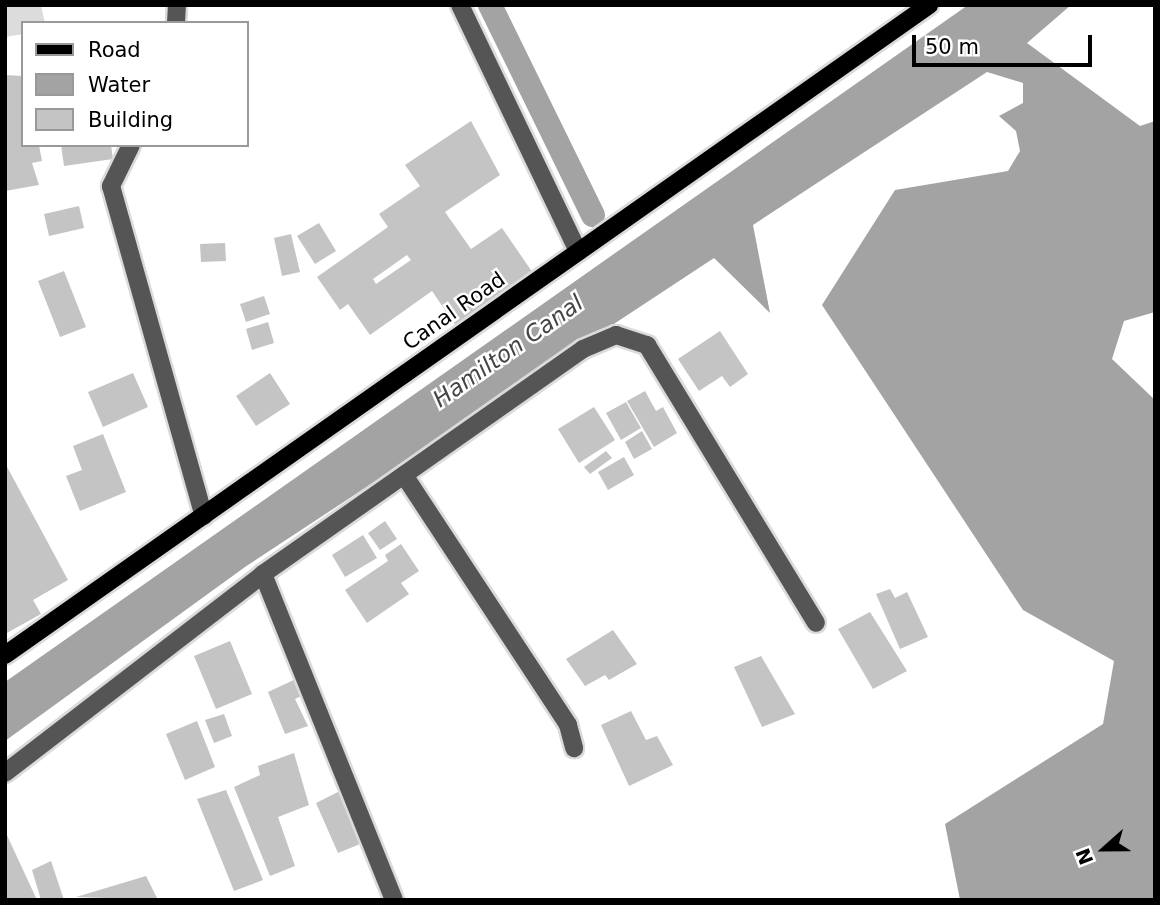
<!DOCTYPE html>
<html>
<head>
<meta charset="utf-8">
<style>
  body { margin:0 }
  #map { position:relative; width:1160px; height:905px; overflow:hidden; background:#fff; font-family:"DejaVu Sans",sans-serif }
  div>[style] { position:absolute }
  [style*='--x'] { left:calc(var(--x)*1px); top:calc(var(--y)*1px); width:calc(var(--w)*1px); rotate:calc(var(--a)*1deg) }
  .green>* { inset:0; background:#dcdcdc }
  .water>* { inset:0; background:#a3a3a3 }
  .canal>* { height:24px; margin:-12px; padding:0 12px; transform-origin:12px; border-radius:12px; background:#a3a3a3 }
  .building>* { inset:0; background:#c4c4c4 }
  .roads { filter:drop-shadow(2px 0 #dbdbdb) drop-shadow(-2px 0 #dbdbdb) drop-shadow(0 2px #dbdbdb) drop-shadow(0 -2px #dbdbdb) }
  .minor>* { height:18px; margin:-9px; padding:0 9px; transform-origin:9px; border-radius:9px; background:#555 }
  .major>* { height:18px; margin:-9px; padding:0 9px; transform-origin:9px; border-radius:9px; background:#000 }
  span { translate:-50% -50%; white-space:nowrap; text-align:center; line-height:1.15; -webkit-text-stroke:5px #fff; paint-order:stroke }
  .street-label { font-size:21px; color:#000 }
  .water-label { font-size:23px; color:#444; font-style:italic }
  .frame { position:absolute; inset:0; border:7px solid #000; pointer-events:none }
  .legend { position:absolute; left:21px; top:21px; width:228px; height:126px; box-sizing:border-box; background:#fff; border:2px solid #999; margin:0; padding:9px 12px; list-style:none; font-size:21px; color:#000 }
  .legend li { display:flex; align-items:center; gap:14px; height:35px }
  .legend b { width:35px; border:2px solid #999 }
  .north { position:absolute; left:1069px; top:814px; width:70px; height:70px; -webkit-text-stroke:5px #fff; paint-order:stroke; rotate:249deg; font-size:19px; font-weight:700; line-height:28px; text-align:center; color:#000 }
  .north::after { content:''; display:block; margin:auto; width:24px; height:32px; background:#000; clip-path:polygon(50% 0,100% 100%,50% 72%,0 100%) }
  .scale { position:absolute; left:912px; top:35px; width:180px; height:32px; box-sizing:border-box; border:4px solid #000; border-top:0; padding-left:9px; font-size:21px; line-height:24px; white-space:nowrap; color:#000; -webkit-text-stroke:5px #fff; paint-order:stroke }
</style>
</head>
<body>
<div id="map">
  <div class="green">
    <div style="clip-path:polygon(5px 5px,41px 5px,45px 23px,23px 23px,23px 34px,5px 37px)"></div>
  </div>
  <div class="water">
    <div style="clip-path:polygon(968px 5px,1071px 5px,1027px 43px,1140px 126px,1155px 121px,1155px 312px,1124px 321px,1112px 359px,1155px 400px,1155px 900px,960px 900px,945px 824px,1103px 724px,1114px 661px,1023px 610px,822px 305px,895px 190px,1008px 171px,1020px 151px,1016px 131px,999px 116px,1023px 103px,1023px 83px,987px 72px,753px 225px,770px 313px,714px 258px,245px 567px,5px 741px,5px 682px)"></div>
  </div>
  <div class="canal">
    <div style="--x:490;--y:5;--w:234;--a:63.9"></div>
  </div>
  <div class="building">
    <div style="clip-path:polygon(5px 75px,23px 76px,23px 145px,39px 145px,42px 161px,32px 163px,39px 185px,5px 191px)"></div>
    <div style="clip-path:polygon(evenodd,471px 121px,500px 175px,445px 212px,471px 249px,502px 228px,533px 273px,456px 326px,432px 291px,370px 335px,348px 304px,340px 310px,317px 277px,388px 227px,379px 214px,420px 186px,405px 165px,471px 121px,407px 255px,411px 260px,376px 284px,373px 279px,407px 255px)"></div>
    <div style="clip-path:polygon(61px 145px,111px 145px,113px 159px,64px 166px)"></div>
    <div style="clip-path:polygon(79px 206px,84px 228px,49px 236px,44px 214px)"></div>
    <div style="clip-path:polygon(319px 223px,336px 251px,315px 264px,297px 236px)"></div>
    <div style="clip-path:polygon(291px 234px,300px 272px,282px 276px,274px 238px)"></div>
    <div style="clip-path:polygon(225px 243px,226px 261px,201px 262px,200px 244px)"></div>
    <div style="clip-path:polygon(64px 271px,86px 327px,60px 337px,38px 281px)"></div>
    <div style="clip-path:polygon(264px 296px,270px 314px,246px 322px,240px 304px)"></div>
    <div style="clip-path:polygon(268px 322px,274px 343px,252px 350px,246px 329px)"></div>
    <div style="clip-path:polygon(720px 331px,748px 374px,730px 387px,722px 376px,699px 391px,678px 359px)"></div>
    <div style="clip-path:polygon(133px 373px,148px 407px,103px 427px,88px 392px)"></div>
    <div style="clip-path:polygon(270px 373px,290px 404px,256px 426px,236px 396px)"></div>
    <div style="clip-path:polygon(645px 391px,656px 411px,663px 407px,677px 433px,654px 447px,627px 401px)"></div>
    <div style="clip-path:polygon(626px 402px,641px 428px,621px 440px,606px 413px)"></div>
    <div style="clip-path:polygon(594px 407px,615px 440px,579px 463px,558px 429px)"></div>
    <div style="clip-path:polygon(642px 431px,652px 449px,634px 459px,625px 442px)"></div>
    <div style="clip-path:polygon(103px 434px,126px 492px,80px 511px,66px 476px,82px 470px,73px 446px)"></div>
    <div style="clip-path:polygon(606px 451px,612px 458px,590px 474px,584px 467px)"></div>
    <div style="clip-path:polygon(624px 457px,634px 475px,608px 490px,598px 472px)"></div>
    <div style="clip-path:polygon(5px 463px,68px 580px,33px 600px,41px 614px,5px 634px)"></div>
    <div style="clip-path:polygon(385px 521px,397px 539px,380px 550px,368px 533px)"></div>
    <div style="clip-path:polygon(363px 535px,377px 558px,345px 577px,332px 555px)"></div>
    <div style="clip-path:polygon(401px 544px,419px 571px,401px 583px,409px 594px,367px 623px,345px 590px,388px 561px,385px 555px)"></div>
    <div style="clip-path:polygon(890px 589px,895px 598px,907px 592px,928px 637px,900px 649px,876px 594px)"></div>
    <div style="clip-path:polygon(870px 612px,907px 671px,873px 689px,838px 629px)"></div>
    <div style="clip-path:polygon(613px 630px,637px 664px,609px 680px,605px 675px,585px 686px,566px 659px)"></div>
    <div style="clip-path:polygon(230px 641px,252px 694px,216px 709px,194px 656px)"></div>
    <div style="clip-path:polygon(761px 656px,795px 714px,762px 727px,734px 667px)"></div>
    <div style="clip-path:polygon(298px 678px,305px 694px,295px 699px,308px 726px,285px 734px,268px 692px)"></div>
    <div style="clip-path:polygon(631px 711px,646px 740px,657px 736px,673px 765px,629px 786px,601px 725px)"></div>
    <div style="clip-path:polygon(224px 714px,232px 736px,214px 743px,205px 720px)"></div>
    <div style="clip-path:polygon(197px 721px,215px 767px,185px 780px,166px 734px)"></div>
    <div style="clip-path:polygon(294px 753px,309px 805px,278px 817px,295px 866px,270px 876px,234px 787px,260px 775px,258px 766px)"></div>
    <div style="clip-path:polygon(344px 789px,365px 842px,338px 853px,316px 803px)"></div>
    <div style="clip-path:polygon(226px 790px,263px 880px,234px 891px,197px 799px)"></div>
    <div style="clip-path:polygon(5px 831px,37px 900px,5px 900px)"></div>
    <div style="clip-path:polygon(51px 861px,64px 900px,41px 900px,32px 870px)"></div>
    <div style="clip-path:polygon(146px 876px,158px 900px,76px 897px)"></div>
  </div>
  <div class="roads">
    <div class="minor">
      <div style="--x:460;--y:5;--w:273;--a:64.4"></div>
      <div style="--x:176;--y:23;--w:18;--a:-87"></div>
      <div style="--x:131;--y:145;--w:46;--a:116"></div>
      <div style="--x:111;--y:186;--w:343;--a:74.3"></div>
      <div style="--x:404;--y:475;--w:299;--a:56.7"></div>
      <div style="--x:568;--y:725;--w:24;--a:75"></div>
      <div style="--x:263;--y:574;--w:351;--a:68.1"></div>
      <div style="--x:5;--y:773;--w:326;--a:-37.6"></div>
      <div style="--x:263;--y:574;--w:391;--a:-35.1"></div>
      <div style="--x:583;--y:349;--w:36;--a:-23"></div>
      <div style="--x:616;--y:335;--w:33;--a:18"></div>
      <div style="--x:647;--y:345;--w:325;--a:58.7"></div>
    </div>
    <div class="major">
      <div style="--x:5;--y:655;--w:1130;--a:-35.12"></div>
    </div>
  </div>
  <div class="street-label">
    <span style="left:454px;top:311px;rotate:-35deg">Canal Road</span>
  </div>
  <div class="water-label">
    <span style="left:508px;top:351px;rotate:-35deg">Hamilton Canal</span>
  </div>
  <div class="frame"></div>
  <ul class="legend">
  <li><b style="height:9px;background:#000"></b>Road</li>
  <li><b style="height:19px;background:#a3a3a3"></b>Water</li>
  <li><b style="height:19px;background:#c4c4c4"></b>Building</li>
  </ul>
  <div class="north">N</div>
  <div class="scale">50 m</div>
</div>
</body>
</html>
